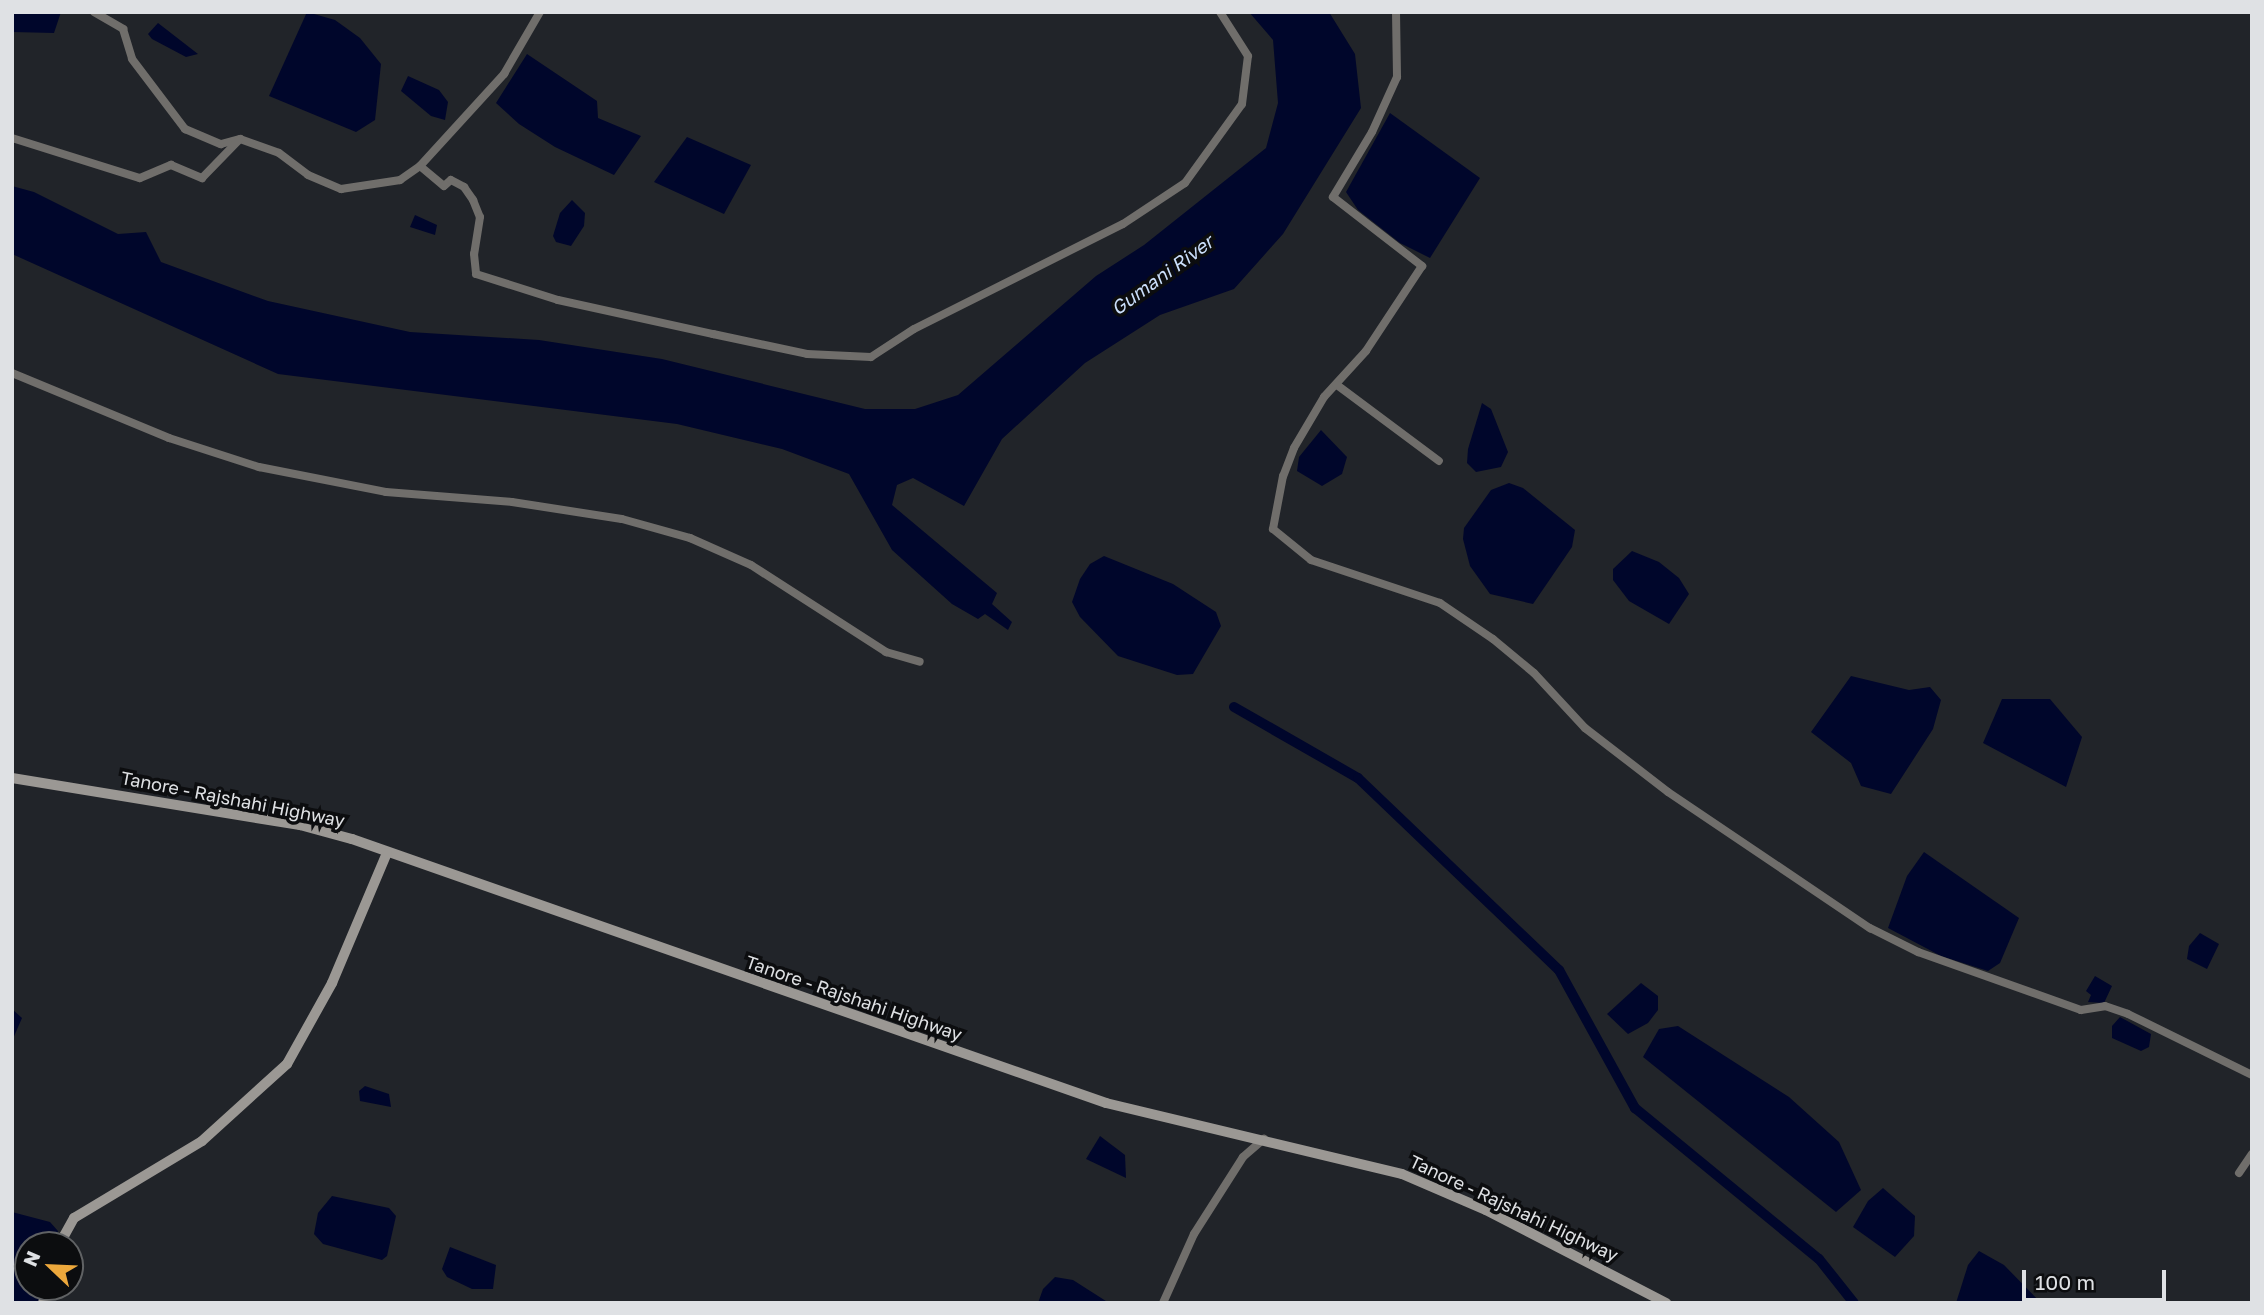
<!DOCTYPE html>
<html>
<head>
<meta charset="utf-8">
<style>
  body { margin:0 }
  #map { position:relative; width:2264px; height:1315px; overflow:hidden; background:#212429; font-family:"Golos Text",sans-serif }
  div>[style] { position:absolute }
  [style*='--x'] { left:calc(var(--x)*1px); top:calc(var(--y)*1px); width:calc(var(--w)*1px); rotate:calc(var(--a)*1deg) }
  .water>* { inset:0; background:#00062b }
  .canal>* { height:10px; margin:-5px; padding:0 5px; transform-origin:5px; border-radius:5px; background:#00062b }
  .street>* { height:8px; margin:-4px; padding:0 4px; transform-origin:4px; border-radius:4px; background:#706e6b }
  .secondary>* { height:10px; margin:-5px; padding:0 5px; transform-origin:5px; border-radius:5px; background:#9b9894 }
  span { translate:-50% -50%; white-space:nowrap; text-align:center; line-height:1.15; -webkit-text-stroke:7px #0c0d0f; paint-order:stroke }
  .street-label { font-size:18px; color:#dfe1e4 }
  .water-label { font-size:19px; color:#cbdffb; font-style:italic }
  .frame { position:absolute; inset:0; border:14px solid #dfe1e4; pointer-events:none }
  .north { position:absolute; left:14px; top:1231px; width:70px; height:70px; box-sizing:border-box; background:#0c0d0f; border:2px solid #606264; border-radius:50%; rotate:293deg; font-size:19px; font-weight:700; line-height:28px; text-align:center; color:#dfe1e4 }
  .north::after { content:''; display:block; margin:auto; width:24px; height:32px; background:#eda83c; clip-path:polygon(50% 0,100% 100%,50% 72%,0 100%) }
  .scale { position:absolute; left:2022px; top:1270px; width:144px; height:32px; box-sizing:border-box; border:4px solid #dfe1e4; border-top:0; padding-left:9px; font-size:21px; line-height:24px; white-space:nowrap; color:#dfe1e4; -webkit-text-stroke:5px #0c0d0f; paint-order:stroke }
</style>
</head>
<body>
<div id="map">
  <div class="water">
    <div style="clip-path:polygon(12px 12px,61px 12px,54px 33px,12px 32px)"></div>
    <div style="clip-path:polygon(307px 12px,335px 20px,360px 38px,381px 64px,375px 120px,356px 132px,269px 96px)"></div>
    <div style="clip-path:polygon(1249px 12px,1329px 12px,1355px 54px,1361px 108px,1283px 234px,1234px 289px,1160px 315px,1085px 363px,1002px 439px,964px 506px,913px 478px,897px 485px,892px 505px,997px 593px,992px 604px,1012px 622px,1008px 630px,985px 614px,978px 619px,952px 604px,892px 550px,849px 474px,782px 449px,677px 424px,278px 374px,12px 254px,12px 186px,34px 192px,118px 234px,146px 232px,161px 262px,268px 301px,410px 332px,539px 340px,662px 359px,865px 409px,915px 409px,958px 395px,1096px 276px,1144px 245px,1266px 148px,1278px 103px,1273px 40px)"></div>
    <div style="clip-path:polygon(158px 23px,198px 54px,186px 57px,152px 39px,148px 34px)"></div>
    <div style="clip-path:polygon(527px 54px,597px 101px,598px 118px,641px 136px,614px 175px,555px 147px,519px 124px,496px 103px)"></div>
    <div style="clip-path:polygon(408px 76px,439px 90px,448px 102px,445px 120px,431px 116px,401px 91px)"></div>
    <div style="clip-path:polygon(1390px 113px,1480px 178px,1430px 258px,1400px 243px,1358px 210px,1346px 192px)"></div>
    <div style="clip-path:polygon(687px 137px,751px 165px,724px 214px,654px 182px)"></div>
    <div style="clip-path:polygon(572px 200px,585px 213px,584px 226px,571px 246px,556px 242px,553px 236px,560px 213px)"></div>
    <div style="clip-path:polygon(415px 215px,437px 225px,435px 235px,410px 227px)"></div>
    <div style="clip-path:polygon(1482px 403px,1491px 409px,1508px 452px,1501px 467px,1476px 472px,1467px 463px,1468px 449px)"></div>
    <div style="clip-path:polygon(1321px 430px,1347px 457px,1342px 474px,1322px 486px,1297px 471px,1299px 457px)"></div>
    <div style="clip-path:polygon(1509px 483px,1523px 488px,1575px 530px,1572px 547px,1533px 604px,1490px 594px,1470px 566px,1463px 539px,1464px 528px,1491px 490px)"></div>
    <div style="clip-path:polygon(1632px 551px,1659px 562px,1679px 578px,1689px 594px,1669px 624px,1629px 601px,1613px 580px,1613px 569px)"></div>
    <div style="clip-path:polygon(1104px 556px,1173px 584px,1216px 612px,1221px 626px,1193px 674px,1177px 675px,1118px 656px,1080px 617px,1072px 602px,1080px 579px,1090px 564px)"></div>
    <div style="clip-path:polygon(1851px 676px,1909px 690px,1930px 687px,1941px 700px,1933px 729px,1891px 794px,1861px 786px,1851px 763px,1811px 732px)"></div>
    <div style="clip-path:polygon(2002px 699px,2050px 699px,2082px 737px,2066px 787px,1983px 743px)"></div>
    <div style="clip-path:polygon(1924px 852px,2019px 918px,2000px 963px,1988px 971px,1941px 956px,1888px 928px,1907px 876px)"></div>
    <div style="clip-path:polygon(2200px 933px,2219px 944px,2207px 969px,2187px 959px,2189px 946px)"></div>
    <div style="clip-path:polygon(2095px 976px,2112px 986px,2104px 1003px,2088px 1002px,2091px 995px,2086px 991px)"></div>
    <div style="clip-path:polygon(1641px 983px,1658px 996px,1658px 1010px,1648px 1023px,1628px 1034px,1607px 1014px)"></div>
    <div style="clip-path:polygon(12px 1009px,22px 1018px,12px 1041px)"></div>
    <div style="clip-path:polygon(2120px 1017px,2151px 1034px,2149px 1047px,2141px 1051px,2112px 1038px,2112px 1026px)"></div>
    <div style="clip-path:polygon(1678px 1026px,1789px 1097px,1839px 1142px,1861px 1190px,1836px 1212px,1643px 1057px,1659px 1029px)"></div>
    <div style="clip-path:polygon(365px 1086px,389px 1094px,391px 1107px,360px 1101px,359px 1091px)"></div>
    <div style="clip-path:polygon(1100px 1136px,1125px 1155px,1126px 1178px,1086px 1159px)"></div>
    <div style="clip-path:polygon(1883px 1188px,1915px 1216px,1914px 1236px,1895px 1257px,1853px 1227px,1868px 1201px)"></div>
    <div style="clip-path:polygon(332px 1196px,389px 1208px,396px 1216px,387px 1256px,382px 1260px,323px 1244px,314px 1234px,318px 1213px)"></div>
    <div style="clip-path:polygon(12px 1212px,50px 1222px,58px 1231px,54px 1245px,28px 1245px,28px 1287px,43px 1287px,39px 1303px,12px 1303px)"></div>
    <div style="clip-path:polygon(450px 1247px,496px 1265px,493px 1289px,472px 1289px,447px 1277px,442px 1269px)"></div>
    <div style="clip-path:polygon(1979px 1251px,2004px 1265px,2041px 1303px,1956px 1303px,1968px 1265px)"></div>
    <div style="clip-path:polygon(1055px 1277px,1073px 1280px,1109px 1303px,1038px 1303px,1043px 1289px)"></div>
  </div>
  <div class="canal">
    <div style="--x:1234;--y:707;--w:143;--a:29.8"></div>
    <div style="--x:1358;--y:778;--w:278;--a:43.7"></div>
    <div style="--x:1559;--y:970;--w:158;--a:61.2"></div>
    <div style="--x:1635;--y:1108;--w:238;--a:39.4"></div>
    <div style="--x:1819;--y:1259;--w:56;--a:51.5"></div>
  </div>
  <div class="street">
    <div style="--x:94;--y:12;--w:34;--a:30"></div>
    <div style="--x:123;--y:29;--w:31;--a:73"></div>
    <div style="--x:132;--y:59;--w:88;--a:52.9"></div>
    <div style="--x:185;--y:129;--w:39;--a:23"></div>
    <div style="--x:221;--y:144;--w:20;--a:-15"></div>
    <div style="--x:240;--y:139;--w:41;--a:19.7"></div>
    <div style="--x:279;--y:153;--w:36;--a:37"></div>
    <div style="--x:308;--y:175;--w:36;--a:23"></div>
    <div style="--x:341;--y:189;--w:60;--a:-8.7"></div>
    <div style="--x:400;--y:180;--w:24;--a:-35"></div>
    <div style="--x:420;--y:166;--w:125;--a:-47.6"></div>
    <div style="--x:504;--y:74;--w:72;--a:-59.9"></div>
    <div style="--x:1396;--y:12;--w:65;--a:89.1"></div>
    <div style="--x:1397;--y:77;--w:60;--a:114.4"></div>
    <div style="--x:1372;--y:132;--w:76;--a:121"></div>
    <div style="--x:1333;--y:197;--w:113;--a:37.8"></div>
    <div style="--x:1422;--y:266;--w:102;--a:123.4"></div>
    <div style="--x:1366;--y:351;--w:62;--a:132.4"></div>
    <div style="--x:1324;--y:397;--w:59;--a:120.5"></div>
    <div style="--x:1294;--y:448;--w:30;--a:111"></div>
    <div style="--x:1283;--y:476;--w:54;--a:100.7"></div>
    <div style="--x:1273;--y:529;--w:49;--a:39.2"></div>
    <div style="--x:1311;--y:560;--w:136;--a:18.4"></div>
    <div style="--x:1440;--y:603;--w:64;--a:34.2"></div>
    <div style="--x:1493;--y:639;--w:53;--a:39.7"></div>
    <div style="--x:1534;--y:673;--w:75;--a:47.2"></div>
    <div style="--x:1585;--y:728;--w:105;--a:37.6"></div>
    <div style="--x:1668;--y:792;--w:244;--a:34"></div>
    <div style="--x:1870;--y:928;--w:54;--a:26.6"></div>
    <div style="--x:1918;--y:952;--w:173;--a:19.6"></div>
    <div style="--x:2081;--y:1010;--w:24;--a:-9"></div>
    <div style="--x:2105;--y:1006;--w:24;--a:19"></div>
    <div style="--x:2128;--y:1014;--w:138;--a:26.2"></div>
    <div style="--x:12;--y:138;--w:134;--a:17.4"></div>
    <div style="--x:140;--y:178;--w:34;--a:-23"></div>
    <div style="--x:171;--y:165;--w:34;--a:23"></div>
    <div style="--x:202;--y:178;--w:53;--a:-45.8"></div>
    <div style="--x:420;--y:166;--w:31;--a:40"></div>
    <div style="--x:444;--y:186;--w:9;--a:-41"></div>
    <div style="--x:451;--y:180;--w:15;--a:28"></div>
    <div style="--x:464;--y:187;--w:16;--a:55"></div>
    <div style="--x:473;--y:200;--w:18;--a:68"></div>
    <div style="--x:480;--y:217;--w:37;--a:99"></div>
    <div style="--x:474;--y:254;--w:20;--a:84"></div>
    <div style="--x:476;--y:274;--w:86;--a:17.6"></div>
    <div style="--x:558;--y:300;--w:159;--a:12.4"></div>
    <div style="--x:713;--y:334;--w:96;--a:12"></div>
    <div style="--x:807;--y:354;--w:64;--a:2.7"></div>
    <div style="--x:871;--y:357;--w:51;--a:-33.1"></div>
    <div style="--x:914;--y:329;--w:234;--a:-26.7"></div>
    <div style="--x:1123;--y:224;--w:74;--a:-33.5"></div>
    <div style="--x:1185;--y:183;--w:97;--a:-54.2"></div>
    <div style="--x:1242;--y:104;--w:48;--a:-82.9"></div>
    <div style="--x:1248;--y:56;--w:52;--a:-122.5"></div>
    <div style="--x:12;--y:373;--w:170;--a:22.5"></div>
    <div style="--x:169;--y:438;--w:95;--a:17.9"></div>
    <div style="--x:259;--y:467;--w:129;--a:11.1"></div>
    <div style="--x:386;--y:492;--w:126;--a:4.5"></div>
    <div style="--x:512;--y:502;--w:111;--a:8.8"></div>
    <div style="--x:622;--y:519;--w:71;--a:15.6"></div>
    <div style="--x:690;--y:538;--w:67;--a:23.9"></div>
    <div style="--x:751;--y:565;--w:161;--a:32.8"></div>
    <div style="--x:886;--y:652;--w:35;--a:16"></div>
    <div style="--x:1337;--y:385;--w:127;--a:36.7"></div>
    <div style="--x:2239;--y:1173;--w:23;--a:-56"></div>
    <div style="--x:1163;--y:1303;--w:76;--a:-65.8"></div>
    <div style="--x:1194;--y:1234;--w:91;--a:-57.5"></div>
    <div style="--x:1243;--y:1157;--w:28;--a:-41"></div>
  </div>
  <div class="secondary">
    <div style="--x:12;--y:778;--w:292;--a:9.3"></div>
    <div style="--x:300;--y:825;--w:54;--a:15.1"></div>
    <div style="--x:352;--y:839;--w:799;--a:19.3"></div>
    <div style="--x:1106;--y:1103;--w:304;--a:13.5"></div>
    <div style="--x:1402;--y:1174;--w:91;--a:23.2"></div>
    <div style="--x:1486;--y:1210;--w:203;--a:27.3"></div>
    <div style="--x:59;--y:1245;--w:31;--a:-61"></div>
    <div style="--x:74;--y:1218;--w:149;--a:-31"></div>
    <div style="--x:202;--y:1141;--w:115;--a:-42.2"></div>
    <div style="--x:287;--y:1064;--w:93;--a:-60.9"></div>
    <div style="--x:332;--y:983;--w:141;--a:-67.1"></div>
    <div style="--x:43;--y:1303;--w:16;--a:-76"></div>
  </div>
  <div class="street-label">
    <span style="left:233px;top:799px;rotate:11deg">Tanore - Rajshahi Highway</span>
    <span style="left:854px;top:998px;rotate:19deg">Tanore - Rajshahi Highway</span>
    <span style="left:1514px;top:1208px;rotate:25deg">Tanore - Rajshahi Highway</span>
  </div>
  <div class="water-label">
    <span style="left:1162px;top:275px;rotate:-36deg">Gumani River</span>
  </div>
  <div class="frame"></div>
  <div class="north">N</div>
  <div class="scale">100 m</div>
</div>
</body>
</html>
